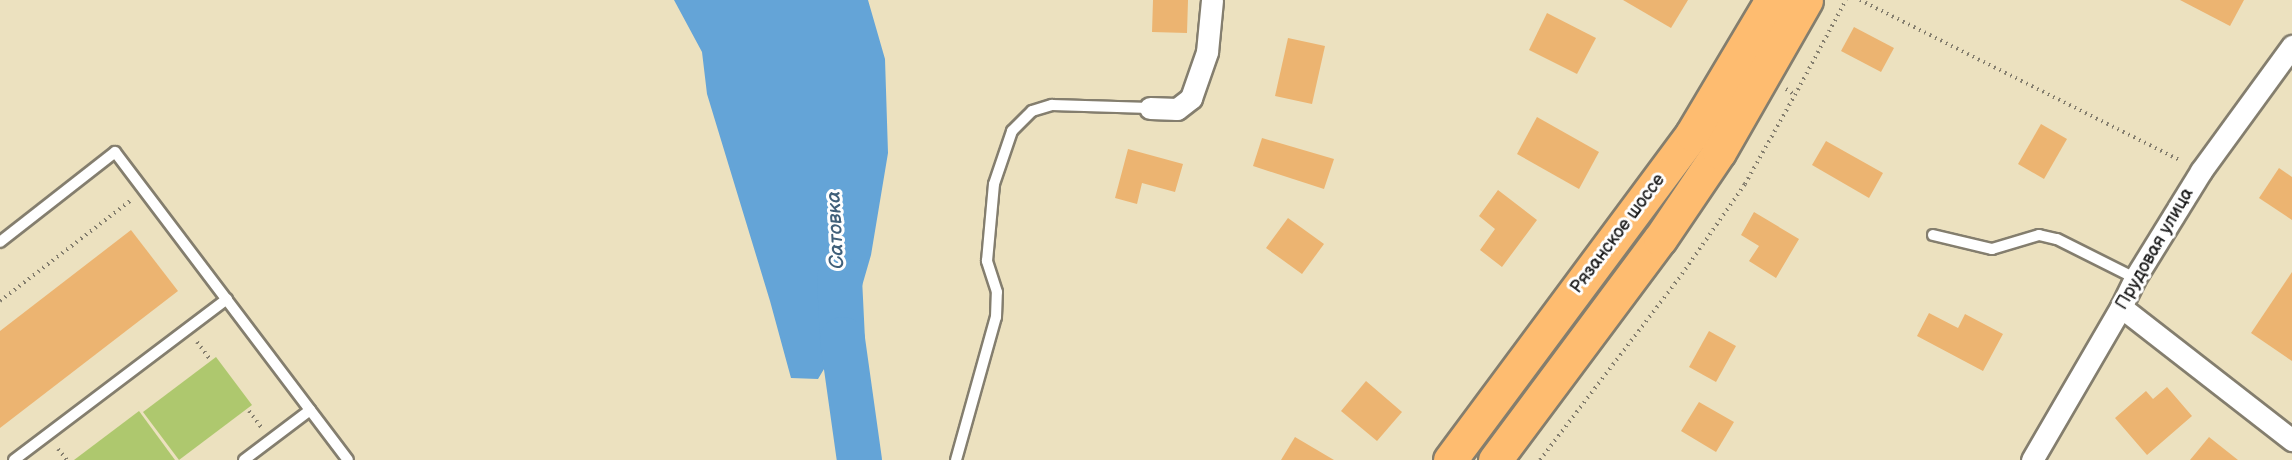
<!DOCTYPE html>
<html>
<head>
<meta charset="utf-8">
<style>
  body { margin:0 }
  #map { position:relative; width:2292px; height:460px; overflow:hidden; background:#ece1bf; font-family:"Balsamiq Sans",sans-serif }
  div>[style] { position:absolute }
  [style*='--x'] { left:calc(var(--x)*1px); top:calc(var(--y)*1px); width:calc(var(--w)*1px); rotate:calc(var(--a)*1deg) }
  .green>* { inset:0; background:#aec86e }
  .water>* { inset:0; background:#64a4d7 }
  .river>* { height:45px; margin:-22.5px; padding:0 22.5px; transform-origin:22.5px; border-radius:22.5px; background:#64a4d7 }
  .building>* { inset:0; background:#ecb471 }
  .path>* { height:4px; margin-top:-2px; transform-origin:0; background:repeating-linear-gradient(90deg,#847e6e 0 1.5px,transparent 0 6px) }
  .roads { filter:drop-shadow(2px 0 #847e6e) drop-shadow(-2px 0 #847e6e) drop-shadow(0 2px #847e6e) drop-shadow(0 -2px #847e6e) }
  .lane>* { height:10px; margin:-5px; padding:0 5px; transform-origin:5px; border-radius:5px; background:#fff }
  .street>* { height:21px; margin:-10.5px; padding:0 10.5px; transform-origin:10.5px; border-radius:10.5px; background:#fff }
  .primary>* { height:33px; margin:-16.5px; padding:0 16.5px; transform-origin:16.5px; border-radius:16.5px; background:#febc70 }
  span { translate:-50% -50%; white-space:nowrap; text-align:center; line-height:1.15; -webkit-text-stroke:6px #fff; paint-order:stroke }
  .street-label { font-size:18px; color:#1c1c1c }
  .water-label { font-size:20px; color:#40607a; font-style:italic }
</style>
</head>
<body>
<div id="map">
  <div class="green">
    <div style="clip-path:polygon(216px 357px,252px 405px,179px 460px,143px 412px)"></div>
    <div style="clip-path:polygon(139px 411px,175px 460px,74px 460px)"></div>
  </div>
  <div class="water">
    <div style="clip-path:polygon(674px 0,868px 0,885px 59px,888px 153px,871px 255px,851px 324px,818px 379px,791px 378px,770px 301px,707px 94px,702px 52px)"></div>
  </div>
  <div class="river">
    <div style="--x:839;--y:278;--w:61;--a:87.2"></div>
    <div style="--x:842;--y:339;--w:122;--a:82"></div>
  </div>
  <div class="building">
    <div style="clip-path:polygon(1153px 0,1188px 0,1187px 33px,1152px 32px)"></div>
    <div style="clip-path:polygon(1623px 0,1688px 0,1671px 28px)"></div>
    <div style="clip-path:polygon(2180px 0,2244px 0,2230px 26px)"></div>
    <div style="clip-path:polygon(1547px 13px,1596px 38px,1577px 74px,1529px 50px)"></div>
    <div style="clip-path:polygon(1854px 27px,1894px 48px,1881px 72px,1841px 51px)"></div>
    <div style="clip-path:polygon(1288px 38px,1325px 46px,1312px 104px,1275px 96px)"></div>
    <div style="clip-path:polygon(1537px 117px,1599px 152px,1579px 189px,1517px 154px)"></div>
    <div style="clip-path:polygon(2041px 124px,2067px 139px,2044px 179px,2018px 164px)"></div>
    <div style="clip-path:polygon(1262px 138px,1334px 159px,1324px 189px,1253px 166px)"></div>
    <div style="clip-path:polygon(1826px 141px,1883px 173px,1869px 198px,1812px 165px)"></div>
    <div style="clip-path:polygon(1128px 149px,1183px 164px,1175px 192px,1142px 183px,1137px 204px,1115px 198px)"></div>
    <div style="clip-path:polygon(2279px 168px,2292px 177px,2292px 220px,2259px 198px)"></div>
    <div style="clip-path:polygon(1498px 190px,1537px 220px,1502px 267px,1480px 250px,1495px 229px,1479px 216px)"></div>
    <div style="clip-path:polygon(1754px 212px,1799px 239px,1776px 278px,1749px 261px,1759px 246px,1741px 235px)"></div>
    <div style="clip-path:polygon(1288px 218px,1324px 244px,1302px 274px,1266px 248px)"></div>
    <div style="clip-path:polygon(131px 230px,178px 291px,0 428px,0 331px)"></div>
    <div style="clip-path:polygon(2292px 272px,2292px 361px,2251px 333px)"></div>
    <div style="clip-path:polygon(1929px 313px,1958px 328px,1965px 314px,2003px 334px,1983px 371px,1917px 336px)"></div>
    <div style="clip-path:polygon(1709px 331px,1736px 346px,1716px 382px,1689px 367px)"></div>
    <div style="clip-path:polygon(1366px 381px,1402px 412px,1377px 441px,1341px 411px)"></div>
    <div style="clip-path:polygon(2167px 387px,2192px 416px,2147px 455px,2115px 418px,2146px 391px,2153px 399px)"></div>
    <div style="clip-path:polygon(1699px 402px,1734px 422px,1716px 452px,1681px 431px)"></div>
    <div style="clip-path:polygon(1295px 437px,1334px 460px,1281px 460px)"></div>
    <div style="clip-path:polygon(2209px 437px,2238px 460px,2190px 460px)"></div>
  </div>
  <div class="path">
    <div style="--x:1860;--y:0;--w:359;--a:26.6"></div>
    <div style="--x:1786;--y:89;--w:11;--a:34"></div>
    <div style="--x:1795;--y:95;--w:108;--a:-61.8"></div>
    <div style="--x:0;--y:301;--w:165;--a:-37.6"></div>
    <div style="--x:197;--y:342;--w:20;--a:53"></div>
    <div style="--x:249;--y:411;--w:20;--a:53"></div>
    <div style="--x:58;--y:449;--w:14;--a:51"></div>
    <div style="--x:1540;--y:460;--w:234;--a:-52.6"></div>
    <div style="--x:1682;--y:274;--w:110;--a:-55"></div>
    <div style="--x:1745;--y:184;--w:102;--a:-60.7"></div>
  </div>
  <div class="roads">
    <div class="lane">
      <div style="--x:1933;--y:235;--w:61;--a:13.3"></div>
      <div style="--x:1992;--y:249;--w:49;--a:-16.6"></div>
      <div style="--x:2039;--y:235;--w:18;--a:13"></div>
      <div style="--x:2057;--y:239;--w:87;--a:26.6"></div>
      <div style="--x:0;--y:242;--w:146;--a:-38"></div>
      <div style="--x:115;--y:152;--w:386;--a:52.9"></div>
      <div style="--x:14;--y:460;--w:267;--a:-37.1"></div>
      <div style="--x:244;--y:460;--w:83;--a:-37.1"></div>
      <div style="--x:956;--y:460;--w:148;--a:-74.4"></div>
      <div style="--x:996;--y:317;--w:25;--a:-88"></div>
      <div style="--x:997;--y:292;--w:33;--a:-108"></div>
      <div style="--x:987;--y:261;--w:77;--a:-84.8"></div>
      <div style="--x:994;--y:184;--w:56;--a:-71.2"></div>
      <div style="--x:1012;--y:131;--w:28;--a:-45"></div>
      <div style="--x:1032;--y:111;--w:21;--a:-17"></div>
      <div style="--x:1052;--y:105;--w:98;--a:1.8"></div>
    </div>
    <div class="street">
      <div style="--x:1150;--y:108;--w:27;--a:2"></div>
      <div style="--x:1177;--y:109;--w:18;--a:-38"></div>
      <div style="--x:1191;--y:98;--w:49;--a:-70.8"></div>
      <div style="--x:1207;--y:52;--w:52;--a:-84.5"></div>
      <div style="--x:2121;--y:307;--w:217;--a:37.9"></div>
      <div style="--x:2032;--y:460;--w:177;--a:-59.8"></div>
      <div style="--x:2121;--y:307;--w:32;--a:-64"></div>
      <div style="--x:2135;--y:278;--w:126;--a:-58.3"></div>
      <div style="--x:2201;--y:171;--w:155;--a:-53.9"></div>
    </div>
    <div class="primary">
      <div style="--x:1450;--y:460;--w:406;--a:-53.4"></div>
      <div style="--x:1692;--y:134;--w:156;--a:-59.2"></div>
      <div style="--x:1495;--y:460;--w:276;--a:-53.3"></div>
      <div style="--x:1660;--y:239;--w:105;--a:-55.9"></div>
      <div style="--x:1719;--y:152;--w:175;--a:-60.2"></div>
    </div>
  </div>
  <div class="street-label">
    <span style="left:1618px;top:234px;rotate:-53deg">Рязанское шоссе</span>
    <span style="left:2155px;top:249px;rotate:-60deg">Прудовая улица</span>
  </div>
  <div class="water-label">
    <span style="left:836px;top:230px;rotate:-93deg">Сатовка</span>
  </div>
</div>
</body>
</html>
